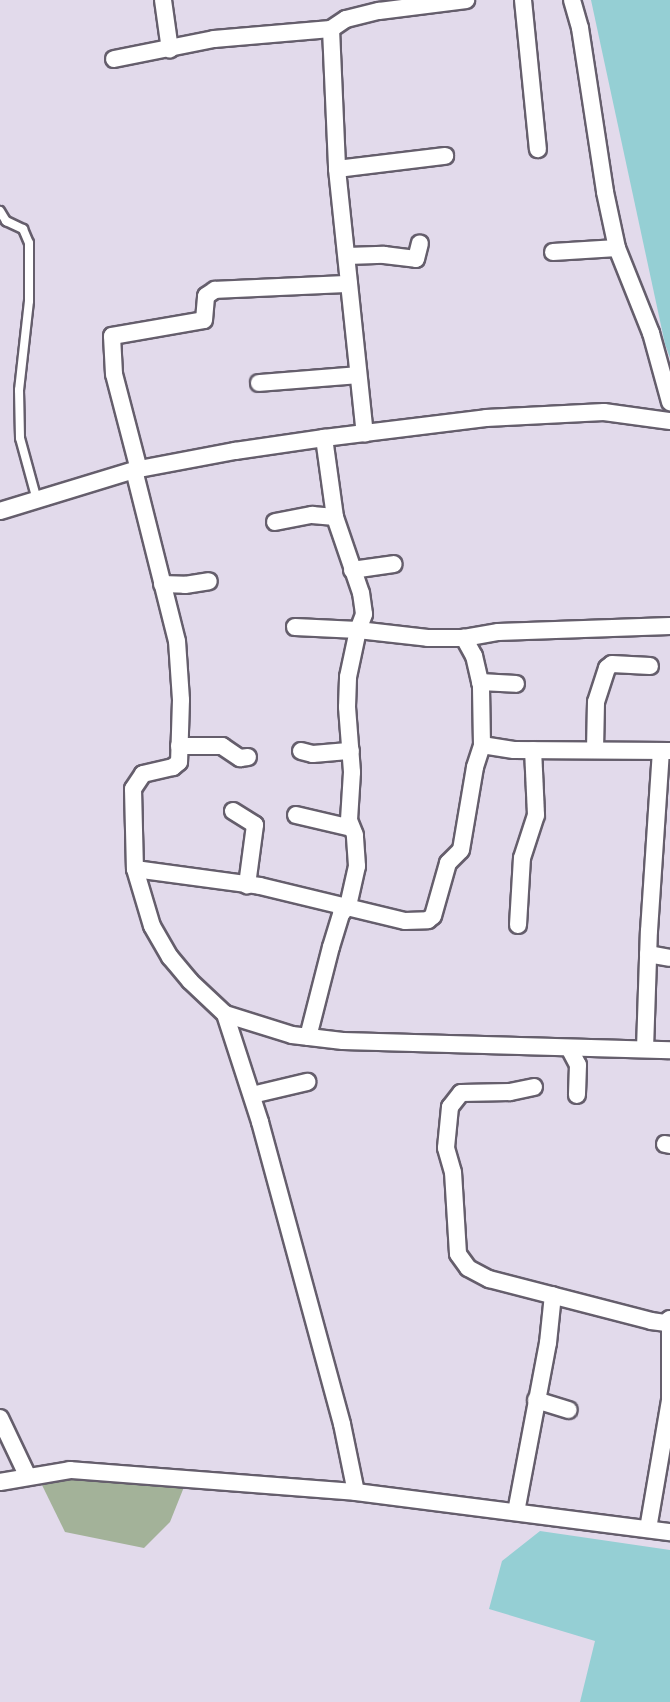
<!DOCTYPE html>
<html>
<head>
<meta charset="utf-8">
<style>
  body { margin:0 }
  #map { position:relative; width:670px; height:1702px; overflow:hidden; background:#e2daeb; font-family:Inter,sans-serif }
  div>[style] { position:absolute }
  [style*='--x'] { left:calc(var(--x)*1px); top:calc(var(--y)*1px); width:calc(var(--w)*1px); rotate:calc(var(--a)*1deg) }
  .green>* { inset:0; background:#a3b299 }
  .water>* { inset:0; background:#95cfd4 }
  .roads { filter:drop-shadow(2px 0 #655e6c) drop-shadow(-2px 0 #655e6c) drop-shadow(0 2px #655e6c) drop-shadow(0 -2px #655e6c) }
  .lane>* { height:8px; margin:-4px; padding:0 4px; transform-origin:4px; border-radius:4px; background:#fff }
  .street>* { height:16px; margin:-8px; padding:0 8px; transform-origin:8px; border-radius:8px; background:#fff }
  span { translate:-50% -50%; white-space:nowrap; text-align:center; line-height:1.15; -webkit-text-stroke:6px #fff; paint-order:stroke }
</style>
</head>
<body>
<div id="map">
  <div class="green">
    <div style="clip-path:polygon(92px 1477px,184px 1487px,170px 1522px,144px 1548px,65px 1532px,40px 1481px)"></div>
  </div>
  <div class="water">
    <div style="clip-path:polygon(591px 0,670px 0,670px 358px,665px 344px)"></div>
    <div style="clip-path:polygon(540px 1531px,670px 1550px,670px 1702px,580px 1702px,595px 1641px,489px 1609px,502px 1561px)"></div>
  </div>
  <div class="roads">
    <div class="lane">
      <div style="--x:0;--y:211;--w:12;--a:59"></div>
      <div style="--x:6;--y:221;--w:19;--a:25"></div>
      <div style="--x:23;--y:229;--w:15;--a:67"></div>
      <div style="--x:29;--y:243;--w:58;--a:90"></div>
      <div style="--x:29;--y:301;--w:90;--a:96.4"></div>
      <div style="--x:19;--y:390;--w:48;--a:88.8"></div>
      <div style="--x:20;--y:438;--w:64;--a:74.7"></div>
    </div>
    <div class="street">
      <div style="--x:163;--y:0;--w:50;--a:82"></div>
      <div style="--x:523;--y:0;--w:150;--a:84.3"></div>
      <div style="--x:572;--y:0;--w:29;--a:74"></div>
      <div style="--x:580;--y:28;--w:166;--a:81.3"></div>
      <div style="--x:605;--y:192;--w:57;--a:77.9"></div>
      <div style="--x:617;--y:248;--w:92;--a:68.2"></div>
      <div style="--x:651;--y:333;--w:72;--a:74.6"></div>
      <div style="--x:331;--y:29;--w:140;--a:87.5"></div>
      <div style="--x:337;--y:169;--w:266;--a:84"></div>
      <div style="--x:114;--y:59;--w:102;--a:-11.3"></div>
      <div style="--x:214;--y:39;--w:117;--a:-4.9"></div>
      <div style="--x:331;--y:29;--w:18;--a:-34"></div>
      <div style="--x:346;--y:19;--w:34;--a:-14"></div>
      <div style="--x:379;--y:11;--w:88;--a:-7.2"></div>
      <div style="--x:337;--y:169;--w:109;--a:-6.9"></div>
      <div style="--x:553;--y:252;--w:64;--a:-3.6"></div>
      <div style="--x:347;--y:256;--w:37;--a:-2"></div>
      <div style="--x:384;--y:255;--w:32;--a:7"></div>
      <div style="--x:416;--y:259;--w:16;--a:-76"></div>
      <div style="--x:259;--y:383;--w:99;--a:-4.6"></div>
      <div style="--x:134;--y:470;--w:176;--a:75.9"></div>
      <div style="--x:177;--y:641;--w:59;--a:86.1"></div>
      <div style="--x:181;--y:700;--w:62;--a:91.8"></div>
      <div style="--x:179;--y:762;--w:8;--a:140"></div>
      <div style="--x:173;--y:767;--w:31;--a:167"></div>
      <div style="--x:143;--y:774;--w:18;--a:124"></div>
      <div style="--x:133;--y:789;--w:80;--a:88.6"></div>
      <div style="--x:135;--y:869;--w:59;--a:73.4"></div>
      <div style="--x:152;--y:926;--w:36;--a:60"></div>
      <div style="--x:170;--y:957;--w:31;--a:50"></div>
      <div style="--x:190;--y:981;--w:48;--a:43.3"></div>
      <div style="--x:225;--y:1014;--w:70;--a:17.4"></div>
      <div style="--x:292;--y:1035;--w:51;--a:6.7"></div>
      <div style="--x:343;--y:1041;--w:327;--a:1.6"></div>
      <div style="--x:139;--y:470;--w:99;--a:-104.6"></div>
      <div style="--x:114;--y:374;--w:38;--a:-93"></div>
      <div style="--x:112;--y:336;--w:93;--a:-9.9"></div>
      <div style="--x:204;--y:320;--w:24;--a:-85"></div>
      <div style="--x:206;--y:296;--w:11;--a:-34"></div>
      <div style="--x:215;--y:290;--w:134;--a:-2.6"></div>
      <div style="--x:0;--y:511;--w:140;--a:-17"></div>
      <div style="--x:134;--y:470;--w:103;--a:-10.7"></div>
      <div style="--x:235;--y:451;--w:90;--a:-8.3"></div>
      <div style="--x:324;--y:438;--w:163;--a:-7"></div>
      <div style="--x:486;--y:418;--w:118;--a:-2.9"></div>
      <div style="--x:604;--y:412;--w:67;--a:7.8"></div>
      <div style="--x:275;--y:522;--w:38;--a:-11"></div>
      <div style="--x:312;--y:515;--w:23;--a:5"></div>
      <div style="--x:352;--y:570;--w:42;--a:-8.1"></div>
      <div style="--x:162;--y:584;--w:23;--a:2"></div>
      <div style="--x:185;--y:585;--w:24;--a:-9"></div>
      <div style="--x:295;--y:627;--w:63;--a:2.7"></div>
      <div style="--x:358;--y:630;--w:17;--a:-69"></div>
      <div style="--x:364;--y:614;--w:21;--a:-98"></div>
      <div style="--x:361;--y:593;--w:80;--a:-108.9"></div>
      <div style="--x:335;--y:517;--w:80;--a:-97.9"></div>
      <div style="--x:480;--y:682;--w:36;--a:3"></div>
      <div style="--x:482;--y:745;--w:32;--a:9"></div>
      <div style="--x:514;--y:750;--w:156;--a:0.4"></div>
      <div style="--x:179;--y:746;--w:43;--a:0"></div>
      <div style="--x:222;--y:746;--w:22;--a:34"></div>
      <div style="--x:240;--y:758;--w:8;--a:-7"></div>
      <div style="--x:595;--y:750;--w:48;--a:-88.8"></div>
      <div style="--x:596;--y:702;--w:36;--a:-72"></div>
      <div style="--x:607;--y:668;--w:6;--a:-39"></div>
      <div style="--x:612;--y:664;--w:38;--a:3"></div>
      <div style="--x:301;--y:751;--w:12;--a:14"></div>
      <div style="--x:313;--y:754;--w:38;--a:-5"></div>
      <div style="--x:233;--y:811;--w:26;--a:32"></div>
      <div style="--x:255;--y:825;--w:61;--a:97.6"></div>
      <div style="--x:296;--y:815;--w:57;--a:13.1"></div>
      <div style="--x:135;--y:869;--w:126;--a:7.7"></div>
      <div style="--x:260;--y:886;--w:149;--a:13.6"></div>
      <div style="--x:405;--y:921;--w:23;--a:-2"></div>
      <div style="--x:428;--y:920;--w:6;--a:-39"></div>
      <div style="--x:433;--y:916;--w:55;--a:-74.2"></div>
      <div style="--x:448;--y:863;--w:18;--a:-45"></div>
      <div style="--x:461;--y:850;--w:84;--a:-80.4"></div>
      <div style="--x:475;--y:767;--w:23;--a:-72"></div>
      <div style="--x:482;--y:745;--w:59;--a:-91"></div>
      <div style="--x:481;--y:686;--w:31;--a:-103"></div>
      <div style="--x:474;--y:656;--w:21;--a:-119"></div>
      <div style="--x:518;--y:925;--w:67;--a:-86.6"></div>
      <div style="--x:522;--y:858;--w:45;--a:-72"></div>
      <div style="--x:536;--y:815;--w:65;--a:-92.6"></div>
      <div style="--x:648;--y:954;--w:22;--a:10"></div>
      <div style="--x:225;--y:1014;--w:114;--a:72"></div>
      <div style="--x:260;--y:1122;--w:313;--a:74.8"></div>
      <div style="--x:342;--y:1424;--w:69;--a:78.4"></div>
      <div style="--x:308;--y:1037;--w:93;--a:-75.7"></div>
      <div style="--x:331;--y:947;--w:34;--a:-73"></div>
      <div style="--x:341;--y:914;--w:11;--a:-49"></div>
      <div style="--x:348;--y:906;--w:41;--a:-77.3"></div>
      <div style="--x:357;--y:866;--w:31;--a:-94"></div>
      <div style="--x:355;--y:835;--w:16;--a:-112"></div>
      <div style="--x:349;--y:820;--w:48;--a:-86.4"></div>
      <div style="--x:352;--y:772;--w:65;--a:-94.4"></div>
      <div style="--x:347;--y:707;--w:30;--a:-88"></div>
      <div style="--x:348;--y:677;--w:48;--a:-78"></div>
      <div style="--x:358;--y:630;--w:70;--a:6.5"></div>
      <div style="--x:428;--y:638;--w:36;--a:0"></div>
      <div style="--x:464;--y:638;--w:35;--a:-10"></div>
      <div style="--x:498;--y:632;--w:172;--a:-2"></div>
      <div style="--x:569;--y:1048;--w:19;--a:62"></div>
      <div style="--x:578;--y:1065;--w:30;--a:92"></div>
      <div style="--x:645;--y:1049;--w:118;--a:-88.1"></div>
      <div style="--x:649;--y:931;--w:180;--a:-86.2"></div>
      <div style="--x:534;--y:1087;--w:25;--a:168"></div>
      <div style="--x:510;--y:1092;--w:49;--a:178.8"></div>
      <div style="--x:461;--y:1093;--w:18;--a:128"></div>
      <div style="--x:450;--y:1107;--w:41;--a:95.6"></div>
      <div style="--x:446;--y:1148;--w:25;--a:74"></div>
      <div style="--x:453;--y:1172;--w:82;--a:86.5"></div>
      <div style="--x:458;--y:1254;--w:17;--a:54"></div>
      <div style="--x:468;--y:1268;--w:24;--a:28"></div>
      <div style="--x:489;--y:1279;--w:167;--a:14.5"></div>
      <div style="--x:651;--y:1321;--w:14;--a:8"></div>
      <div style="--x:665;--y:1323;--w:6;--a:-39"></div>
      <div style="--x:252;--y:1095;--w:57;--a:-13.3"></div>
      <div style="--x:665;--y:1144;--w:5;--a:11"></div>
      <div style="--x:536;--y:1400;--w:34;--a:17"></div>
      <div style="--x:0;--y:1418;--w:65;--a:64.6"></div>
      <div style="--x:0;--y:1482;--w:71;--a:-9.7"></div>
      <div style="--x:70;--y:1470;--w:287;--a:4.4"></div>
      <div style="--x:356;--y:1492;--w:317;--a:7.3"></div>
      <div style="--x:516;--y:1512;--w:172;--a:-79.3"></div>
      <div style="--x:548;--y:1343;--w:48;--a:-84.1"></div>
      <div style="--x:648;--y:1529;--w:131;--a:-80.3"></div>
      <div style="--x:670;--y:1400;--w:81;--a:-90"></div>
    </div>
  </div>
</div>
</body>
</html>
